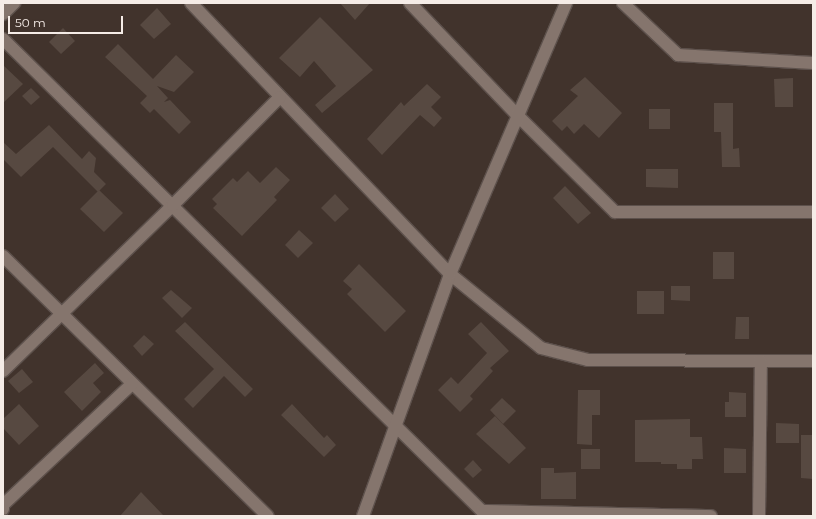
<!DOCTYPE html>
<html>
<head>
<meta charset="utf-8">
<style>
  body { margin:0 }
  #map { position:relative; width:816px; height:519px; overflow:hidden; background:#41332c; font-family:Montserrat,sans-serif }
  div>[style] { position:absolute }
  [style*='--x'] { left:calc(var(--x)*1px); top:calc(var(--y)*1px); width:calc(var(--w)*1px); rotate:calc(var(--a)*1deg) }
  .building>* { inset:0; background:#574941 }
  .roads { filter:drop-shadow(1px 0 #5d514c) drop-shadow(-1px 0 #5d514c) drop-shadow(0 1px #5d514c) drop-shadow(0 -1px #5d514c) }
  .street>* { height:12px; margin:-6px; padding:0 6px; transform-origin:6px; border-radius:6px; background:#85756d }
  span { translate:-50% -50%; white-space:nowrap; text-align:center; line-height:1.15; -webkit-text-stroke:3.5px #41332c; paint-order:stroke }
  .frame { position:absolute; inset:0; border:4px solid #f5ece7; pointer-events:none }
  .scale { position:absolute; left:8px; top:16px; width:115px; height:18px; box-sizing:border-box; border:2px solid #f5ece7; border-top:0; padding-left:5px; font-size:12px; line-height:14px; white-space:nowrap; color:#f5ece7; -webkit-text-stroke:3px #41332c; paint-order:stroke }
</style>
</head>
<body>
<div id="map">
  <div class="building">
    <div style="clip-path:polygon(340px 3px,370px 3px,355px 20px)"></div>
    <div style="clip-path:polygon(157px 8px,171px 24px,154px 39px,140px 25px)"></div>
    <div style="clip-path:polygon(320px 17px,373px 70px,322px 113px,315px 105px,336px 86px,314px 61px,300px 77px,279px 58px)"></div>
    <div style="clip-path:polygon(63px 28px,75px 41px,61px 54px,49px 42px)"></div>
    <div style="clip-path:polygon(118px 44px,153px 79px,176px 55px,194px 72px,174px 92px,157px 86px,168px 98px,164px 102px,170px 100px,191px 122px,179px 134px,154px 109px,150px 113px,140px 103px,147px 96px,105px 57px)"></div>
    <div style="clip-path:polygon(3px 65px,23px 84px,3px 103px)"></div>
    <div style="clip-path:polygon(585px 77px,622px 113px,599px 138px,584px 124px,574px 134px,567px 126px,562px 131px,552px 121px,578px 96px,570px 90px)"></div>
    <div style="clip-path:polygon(793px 78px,793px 107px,775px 107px,774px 79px)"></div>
    <div style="clip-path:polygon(427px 84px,441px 97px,431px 107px,442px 118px,434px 127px,420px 115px,382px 155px,367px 139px,401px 102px,404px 106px)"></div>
    <div style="clip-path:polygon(31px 88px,40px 97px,31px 105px,22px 96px)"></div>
    <div style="clip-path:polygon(714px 103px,733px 103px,733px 149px,739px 148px,740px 167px,722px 167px,721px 132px,714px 132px)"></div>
    <div style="clip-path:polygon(649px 109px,670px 109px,670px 129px,649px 129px)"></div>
    <div style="clip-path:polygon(49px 125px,82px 159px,89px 151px,96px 158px,94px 172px,106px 184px,98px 192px,53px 147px,21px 177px,3px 159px,3px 142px,16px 154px)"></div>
    <div style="clip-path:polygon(276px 167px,290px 180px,274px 197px,277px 200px,242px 236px,213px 208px,217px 204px,212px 199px,233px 178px,237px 182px,248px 171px,260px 183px)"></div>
    <div style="clip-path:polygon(646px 169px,678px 169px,678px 188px,646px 187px)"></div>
    <div style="clip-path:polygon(565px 186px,591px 213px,578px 224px,553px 198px)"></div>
    <div style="clip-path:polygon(99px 190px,123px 213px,104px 232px,80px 209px)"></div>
    <div style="clip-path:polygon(335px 194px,349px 209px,335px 222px,321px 208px)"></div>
    <div style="clip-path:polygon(299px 230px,313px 243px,298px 258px,285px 245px)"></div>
    <div style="clip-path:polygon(713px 252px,734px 252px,734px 279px,713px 279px)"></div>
    <div style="clip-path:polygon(359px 264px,406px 311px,385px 332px,347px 294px,352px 289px,343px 281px)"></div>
    <div style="clip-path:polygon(671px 286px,690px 286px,690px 301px,671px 300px)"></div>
    <div style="clip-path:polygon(171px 290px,192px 308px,182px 318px,162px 298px)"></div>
    <div style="clip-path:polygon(637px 291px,664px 291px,664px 314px,637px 314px)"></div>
    <div style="clip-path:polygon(736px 317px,749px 317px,749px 339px,735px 339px)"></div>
    <div style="clip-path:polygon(185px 322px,253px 389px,245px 397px,224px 376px,193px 408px,184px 399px,214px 369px,175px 331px)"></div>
    <div style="clip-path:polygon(481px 322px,509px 351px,490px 368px,493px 371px,470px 396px,473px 399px,460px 412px,438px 390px,451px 377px,458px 384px,487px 353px,468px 334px)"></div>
    <div style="clip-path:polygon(144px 335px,154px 344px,142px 356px,133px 346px)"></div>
    <div style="clip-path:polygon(95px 363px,104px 373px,93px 383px,101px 392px,82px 411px,64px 392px)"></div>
    <div style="clip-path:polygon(22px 369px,33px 382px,19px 393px,8px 381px)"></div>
    <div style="clip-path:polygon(578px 390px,600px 390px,600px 415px,592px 415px,592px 445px,577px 444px)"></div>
    <div style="clip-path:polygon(729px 392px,746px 393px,746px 417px,725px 417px,725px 402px,729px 402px)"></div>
    <div style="clip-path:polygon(502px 398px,516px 411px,503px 424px,490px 410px)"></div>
    <div style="clip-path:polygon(19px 404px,39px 426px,19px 445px,3px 428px,3px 419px)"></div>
    <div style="clip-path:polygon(292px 404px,324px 438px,327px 435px,336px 445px,324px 457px,281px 415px)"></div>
    <div style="clip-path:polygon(495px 416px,526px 448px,509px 464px,476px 434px)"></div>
    <div style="clip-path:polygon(690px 419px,690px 437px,702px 437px,703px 459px,692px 459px,692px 469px,677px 469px,677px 464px,661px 464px,661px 462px,635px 462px,635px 420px)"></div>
    <div style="clip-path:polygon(776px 423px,799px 424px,799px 443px,776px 443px)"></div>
    <div style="clip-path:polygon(801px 435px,813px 435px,813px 479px,801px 478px)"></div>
    <div style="clip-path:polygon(724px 448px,746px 449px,746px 473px,724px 473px)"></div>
    <div style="clip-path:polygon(581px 449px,600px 449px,600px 469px,581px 469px)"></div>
    <div style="clip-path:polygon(473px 460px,482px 470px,473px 478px,464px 469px)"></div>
    <div style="clip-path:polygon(541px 468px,554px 468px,554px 473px,576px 472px,576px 499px,541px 499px)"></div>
    <div style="clip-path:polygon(141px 492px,164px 516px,120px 516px)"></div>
  </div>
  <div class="roads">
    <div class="street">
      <div style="--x:191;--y:3;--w:375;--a:46.3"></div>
      <div style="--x:450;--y:274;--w:117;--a:39.1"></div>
      <div style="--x:541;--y:348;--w:49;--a:14.3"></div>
      <div style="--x:588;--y:360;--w:225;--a:0.3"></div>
      <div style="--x:410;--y:3;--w:158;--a:46.3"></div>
      <div style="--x:519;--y:117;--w:135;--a:44.7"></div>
      <div style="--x:615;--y:212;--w:198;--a:0"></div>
      <div style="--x:623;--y:3;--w:76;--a:43.4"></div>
      <div style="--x:678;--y:55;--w:135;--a:3.4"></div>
      <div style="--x:3;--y:14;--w:16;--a:-45"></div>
      <div style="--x:3;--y:39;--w:672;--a:44.58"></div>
      <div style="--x:482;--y:511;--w:229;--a:1.3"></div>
      <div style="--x:3;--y:256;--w:371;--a:44.5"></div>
      <div style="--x:3;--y:371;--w:238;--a:-44.3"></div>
      <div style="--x:173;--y:205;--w:152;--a:-45.3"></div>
      <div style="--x:3;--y:509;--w:4;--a:-90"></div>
      <div style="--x:3;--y:505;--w:177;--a:-43.2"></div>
      <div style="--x:363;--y:516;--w:257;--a:-70.2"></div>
      <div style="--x:450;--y:274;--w:295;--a:-66.8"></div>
      <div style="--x:759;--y:516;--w:155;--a:-89.3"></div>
    </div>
  </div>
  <div class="frame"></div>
  <div class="scale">50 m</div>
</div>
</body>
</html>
